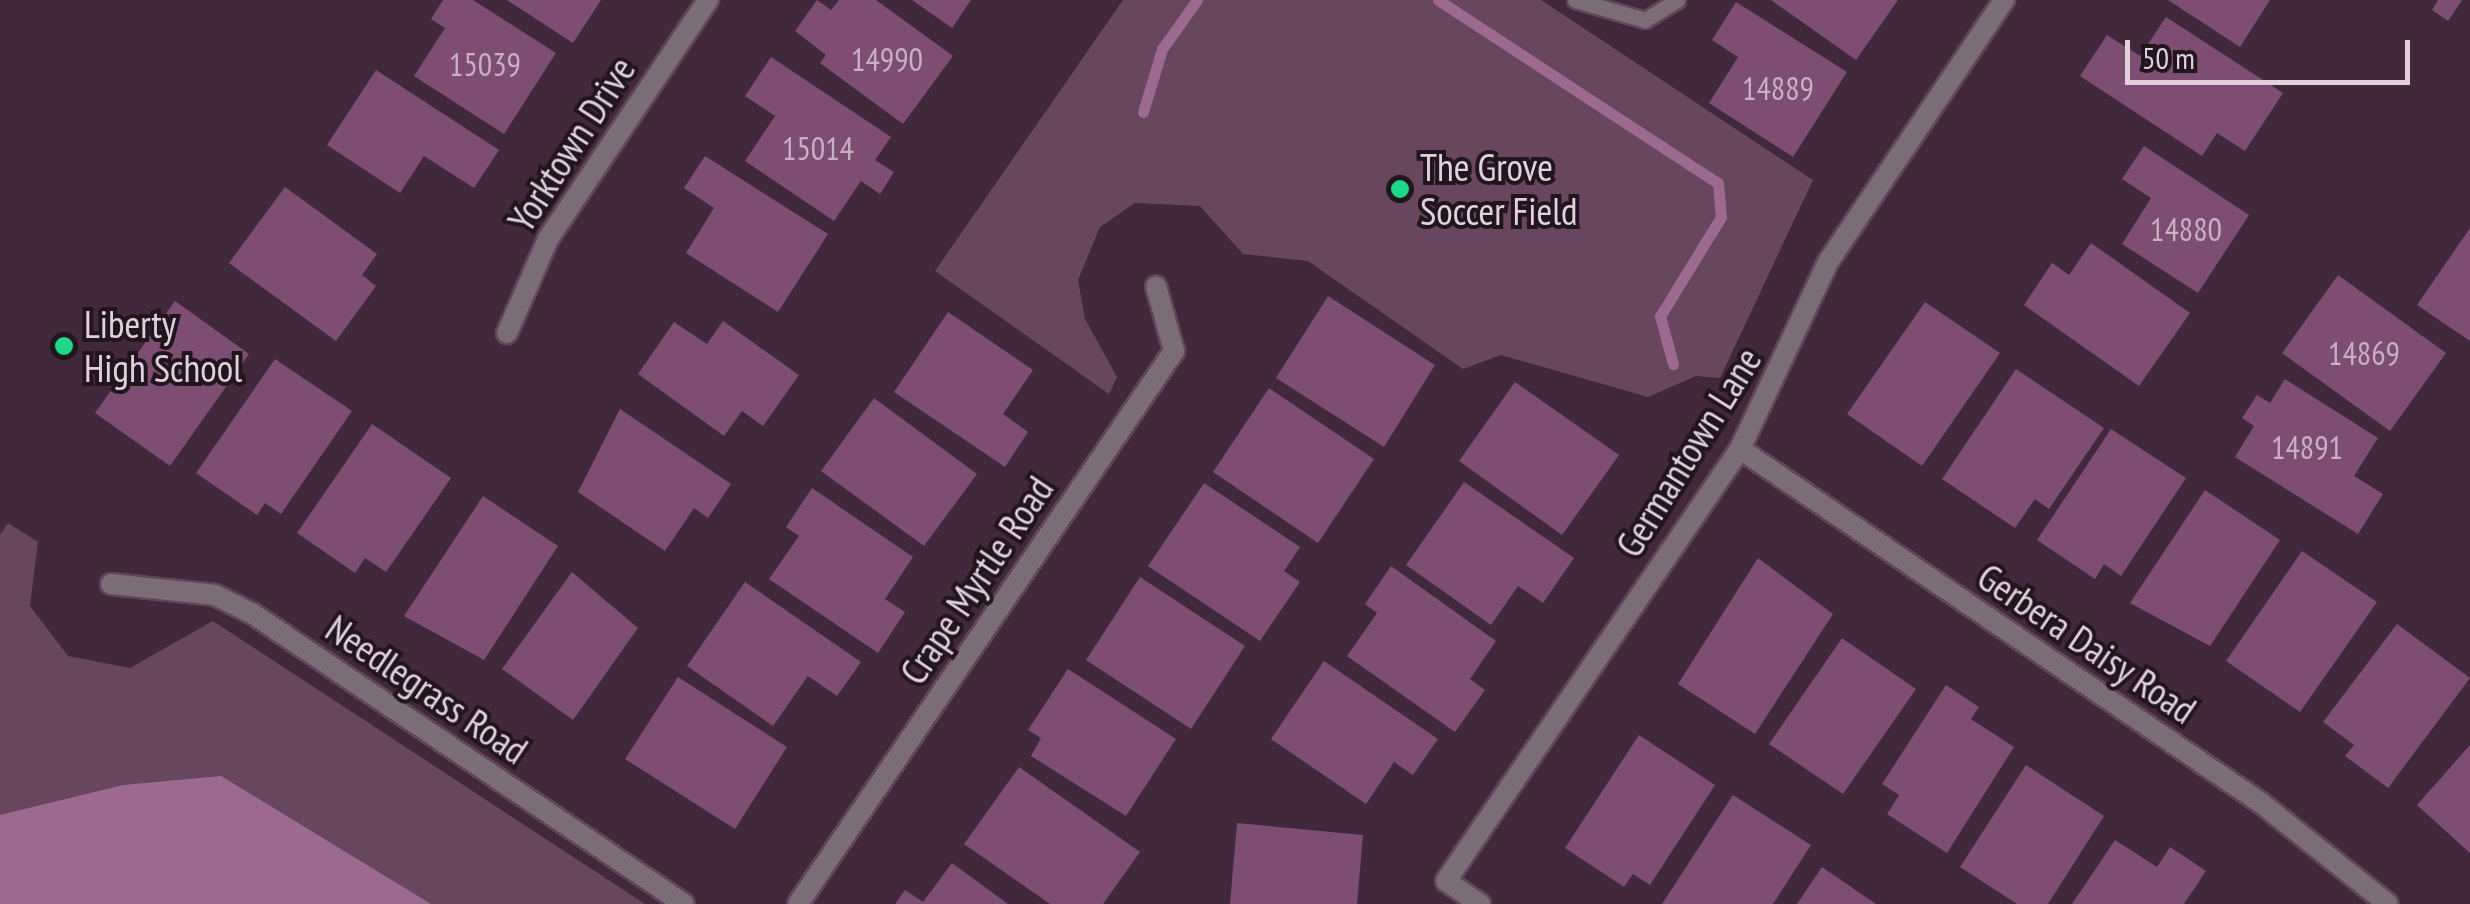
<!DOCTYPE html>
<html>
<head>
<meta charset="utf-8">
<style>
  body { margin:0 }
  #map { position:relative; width:2470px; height:904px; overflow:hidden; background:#42283b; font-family:"PT Sans Narrow",sans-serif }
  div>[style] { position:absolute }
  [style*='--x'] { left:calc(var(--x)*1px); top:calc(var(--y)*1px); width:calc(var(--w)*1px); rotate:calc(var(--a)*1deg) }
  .green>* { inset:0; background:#67465e }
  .water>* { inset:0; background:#9b6a8e }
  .stream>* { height:11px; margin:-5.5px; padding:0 5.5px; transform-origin:5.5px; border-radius:5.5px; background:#9b6a8e }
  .building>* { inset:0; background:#7d4e71 }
  .roads { filter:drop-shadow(2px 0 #5f4658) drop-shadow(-2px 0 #5f4658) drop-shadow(0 2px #5f4658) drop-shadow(0 -2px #5f4658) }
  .lane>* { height:15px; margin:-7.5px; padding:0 7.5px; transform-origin:7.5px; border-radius:7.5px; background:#7a6d76 }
  .street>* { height:20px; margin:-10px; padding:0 10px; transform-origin:10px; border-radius:10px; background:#7a6d76 }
  .dots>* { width:28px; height:28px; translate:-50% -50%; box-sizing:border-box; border:5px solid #21151e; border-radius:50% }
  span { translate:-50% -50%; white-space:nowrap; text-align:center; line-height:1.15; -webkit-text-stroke:8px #21151e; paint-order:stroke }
  .number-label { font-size:32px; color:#c9b0c2 }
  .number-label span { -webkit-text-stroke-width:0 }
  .street-label { font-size:38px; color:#e2d1dd }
  .poi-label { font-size:38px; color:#e2d1dd }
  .left { translate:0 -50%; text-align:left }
  .scale { position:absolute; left:2125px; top:40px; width:285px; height:45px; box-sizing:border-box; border:5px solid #e2d1dd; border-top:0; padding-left:12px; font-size:30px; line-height:35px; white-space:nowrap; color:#e2d1dd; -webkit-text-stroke:8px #21151e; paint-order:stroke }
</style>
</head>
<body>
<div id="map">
  <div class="green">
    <div style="clip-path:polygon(1123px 0,1541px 0,1813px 180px,1720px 378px,1696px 376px,1648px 397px,1501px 355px,1463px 369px,1308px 261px,1243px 254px,1200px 206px,1135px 203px,1100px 227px,1078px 280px,1085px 319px,1117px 377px,1109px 394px,935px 271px)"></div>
    <div style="clip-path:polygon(8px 523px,38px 542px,30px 606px,68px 656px,130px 668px,213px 621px,645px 904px,0 904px,0 535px)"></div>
  </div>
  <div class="water">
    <div style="clip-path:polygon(221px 776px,431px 904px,0 904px,0 815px,123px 785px)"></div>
  </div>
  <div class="stream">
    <div style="--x:1438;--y:0;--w:334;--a:33.2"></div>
    <div style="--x:1718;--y:183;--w:34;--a:85"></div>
    <div style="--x:1721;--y:217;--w:116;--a:121.6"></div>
    <div style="--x:1660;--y:316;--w:50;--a:74.8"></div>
    <div style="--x:1143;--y:112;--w:66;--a:-73.2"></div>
    <div style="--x:1162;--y:49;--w:60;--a:-54.5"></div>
  </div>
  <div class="building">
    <div style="clip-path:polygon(443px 0,473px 0,556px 53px,504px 134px,414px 76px,445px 28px,431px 19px)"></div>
    <div style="clip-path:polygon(507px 0,601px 0,573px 43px)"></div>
    <div style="clip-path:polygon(817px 0,831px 10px,839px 0,876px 0,953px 56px,903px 124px,820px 63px,826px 55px,795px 31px)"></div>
    <div style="clip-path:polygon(912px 0,971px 0,952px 28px)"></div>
    <div style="clip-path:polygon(1771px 0,1898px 0,1856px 60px)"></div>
    <div style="clip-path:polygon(2168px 0,2270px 0,2240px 47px)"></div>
    <div style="clip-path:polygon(2438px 0,2462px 0,2448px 21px,2432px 10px)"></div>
    <div style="clip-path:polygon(1736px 2px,1847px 72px,1793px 157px,1709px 103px,1738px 57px,1712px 40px)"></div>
    <div style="clip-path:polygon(2166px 17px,2283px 93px,2245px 151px,2217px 133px,2202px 156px,2080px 76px,2107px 35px,2140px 56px)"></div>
    <div style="clip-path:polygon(771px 57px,891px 137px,875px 160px,894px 172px,880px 194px,861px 181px,834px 221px,745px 161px,775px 116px,745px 96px)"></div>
    <div style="clip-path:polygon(376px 70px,499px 150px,474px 188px,424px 156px,400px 193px,327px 145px)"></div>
    <div style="clip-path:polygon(2144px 146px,2249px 215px,2198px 293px,2122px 244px,2151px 198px,2122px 179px)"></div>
    <div style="clip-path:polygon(705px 156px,828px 234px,778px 312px,686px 253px,714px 208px,684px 188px)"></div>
    <div style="clip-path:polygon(285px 187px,377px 254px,362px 275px,376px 286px,336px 341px,229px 263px)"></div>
    <div style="clip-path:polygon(2470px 228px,2470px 341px,2417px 305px)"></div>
    <div style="clip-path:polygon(2091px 243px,2190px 313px,2139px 386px,2024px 305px,2052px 263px,2069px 275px)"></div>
    <div style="clip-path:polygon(2338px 275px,2446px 353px,2390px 431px,2282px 353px)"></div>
    <div style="clip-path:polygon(1328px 296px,1435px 365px,1384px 447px,1276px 378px)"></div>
    <div style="clip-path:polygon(175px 301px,249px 354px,170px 466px,95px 413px)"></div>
    <div style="clip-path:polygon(1925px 302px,2000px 353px,1922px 466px,1847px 414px)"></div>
    <div style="clip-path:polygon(948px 312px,1033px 370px,1003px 414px,1028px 432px,1005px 467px,894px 392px)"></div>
    <div style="clip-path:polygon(723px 321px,799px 375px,763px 426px,742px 411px,724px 436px,638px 374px,674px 322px,707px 344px)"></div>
    <div style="clip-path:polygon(275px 359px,352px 411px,281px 514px,265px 503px,257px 515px,196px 473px)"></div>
    <div style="clip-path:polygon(2016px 369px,2104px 428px,2049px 509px,2035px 499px,2015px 528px,1942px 479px)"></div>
    <div style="clip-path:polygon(2285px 379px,2378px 438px,2354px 476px,2383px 494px,2358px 534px,2235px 457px,2254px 426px,2242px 418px,2257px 395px,2270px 403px)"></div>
    <div style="clip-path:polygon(1515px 382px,1619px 455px,1562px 535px,1459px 461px)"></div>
    <div style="clip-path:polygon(1269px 388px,1374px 459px,1318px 543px,1213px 472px)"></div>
    <div style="clip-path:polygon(874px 398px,977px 474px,924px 546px,821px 471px)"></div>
    <div style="clip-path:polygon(620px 409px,731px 484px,708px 518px,694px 508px,665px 551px,578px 492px)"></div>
    <div style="clip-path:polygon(372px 424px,451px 478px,386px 572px,365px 558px,355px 573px,297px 533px)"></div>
    <div style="clip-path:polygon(2111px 429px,2186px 478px,2121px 576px,2104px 564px,2095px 579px,2037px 540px)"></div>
    <div style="clip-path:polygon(1464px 482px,1574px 558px,1543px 603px,1518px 586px,1491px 625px,1406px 565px)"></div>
    <div style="clip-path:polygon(1204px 483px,1300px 547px,1284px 571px,1300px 582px,1260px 641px,1148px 566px)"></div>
    <div style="clip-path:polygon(812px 488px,913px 557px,885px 599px,905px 612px,878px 653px,769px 579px,799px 536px,786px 527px)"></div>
    <div style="clip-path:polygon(2205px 490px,2280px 540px,2210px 646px,2130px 603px)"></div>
    <div style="clip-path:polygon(483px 496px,558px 546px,484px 660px,404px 616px)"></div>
    <div style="clip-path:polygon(2302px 551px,2377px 602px,2300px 712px,2226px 661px)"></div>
    <div style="clip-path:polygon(1758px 558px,1833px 614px,1755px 734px,1678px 684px)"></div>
    <div style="clip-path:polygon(1391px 566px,1496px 641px,1470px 679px,1485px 690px,1455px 732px,1347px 656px,1377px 613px,1365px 604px)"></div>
    <div style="clip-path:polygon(572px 572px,638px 628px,573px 720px,502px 669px)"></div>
    <div style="clip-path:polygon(1140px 577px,1245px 646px,1191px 729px,1086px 660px)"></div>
    <div style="clip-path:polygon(745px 582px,861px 662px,837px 696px,808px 676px,773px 726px,687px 666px)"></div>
    <div style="clip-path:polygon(2397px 624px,2470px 678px,2388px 788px,2345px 756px,2354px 745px,2323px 722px)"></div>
    <div style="clip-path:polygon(1842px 638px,1916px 689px,1843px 794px,1769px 744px)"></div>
    <div style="clip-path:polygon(1324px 661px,1438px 739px,1413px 775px,1394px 762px,1366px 804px,1271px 739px)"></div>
    <div style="clip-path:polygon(1068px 669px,1176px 739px,1126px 816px,1031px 756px,1041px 738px,1028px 730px)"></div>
    <div style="clip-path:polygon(678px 677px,787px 747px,735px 829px,625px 759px)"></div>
    <div style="clip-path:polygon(1946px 685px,1979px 707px,1971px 719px,2014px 747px,1947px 853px,1887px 814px,1899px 795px,1882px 784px)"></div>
    <div style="clip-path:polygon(1639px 735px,1715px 785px,1650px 885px,1633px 874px,1624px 887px,1565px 848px)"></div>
    <div style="clip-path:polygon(2470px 745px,2470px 853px,2417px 805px)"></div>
    <div style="clip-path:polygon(2026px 765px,2104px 816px,2048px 904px,2017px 904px,1960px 867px)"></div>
    <div style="clip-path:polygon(1019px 767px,1140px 852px,1103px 904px,1050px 904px,964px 844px)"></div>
    <div style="clip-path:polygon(1733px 795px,1811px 845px,1773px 904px,1662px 904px)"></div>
    <div style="clip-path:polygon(1237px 823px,1363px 835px,1357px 904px,1230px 904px)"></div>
    <div style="clip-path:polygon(2115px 840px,2157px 867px,2170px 847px,2206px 871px,2184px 904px,2072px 904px)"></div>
    <div style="clip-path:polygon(952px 863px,1008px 904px,895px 904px,905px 890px,923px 902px)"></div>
    <div style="clip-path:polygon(1822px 867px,1876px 904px,1797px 904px)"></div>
  </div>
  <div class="roads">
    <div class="lane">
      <div style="--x:1575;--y:0;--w:73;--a:15.9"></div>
      <div style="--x:1645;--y:20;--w:38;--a:-32"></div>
    </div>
    <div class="street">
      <div style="--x:507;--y:333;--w:103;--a:-66.4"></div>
      <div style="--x:548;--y:239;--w:288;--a:-56.2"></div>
      <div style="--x:1740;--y:449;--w:630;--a:34.19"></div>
      <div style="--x:2261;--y:803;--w:162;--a:38.5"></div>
      <div style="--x:111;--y:584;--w:105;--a:6"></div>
      <div style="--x:215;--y:595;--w:42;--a:26.6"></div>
      <div style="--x:253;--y:614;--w:519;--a:33.93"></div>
      <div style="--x:798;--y:904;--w:669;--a:-55.79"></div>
      <div style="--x:1174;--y:351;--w:67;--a:-105.5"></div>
      <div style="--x:1480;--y:904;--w:41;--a:-145.9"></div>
      <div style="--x:1446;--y:881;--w:523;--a:-55.76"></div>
      <div style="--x:1740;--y:449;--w:207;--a:-64.8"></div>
      <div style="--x:1828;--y:262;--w:316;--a:-56.1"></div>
    </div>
  </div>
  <div class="dots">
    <div style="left:1400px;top:189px;background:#1fd887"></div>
    <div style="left:64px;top:346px;background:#1fd887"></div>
  </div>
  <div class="number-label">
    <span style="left:887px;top:59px">14990</span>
    <span style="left:485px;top:64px">15039</span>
    <span style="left:1778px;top:88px">14889</span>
    <span style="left:818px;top:148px">15014</span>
    <span style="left:2186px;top:229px">14880</span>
    <span style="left:2364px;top:353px">14869</span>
    <span style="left:2307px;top:447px">14891</span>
  </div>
  <div class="street-label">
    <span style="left:571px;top:144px;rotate:-57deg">Yorktown Drive</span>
    <span style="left:1688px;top:452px;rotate:-58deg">Germantown Lane</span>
    <span style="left:976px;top:580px;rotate:-56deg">Crape Myrtle Road</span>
    <span style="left:2087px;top:643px;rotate:34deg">Gerbera Daisy Road</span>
    <span style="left:427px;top:689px;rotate:34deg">Needlegrass Road</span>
  </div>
  <div class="poi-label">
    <span class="left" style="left:1420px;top:189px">The Grove<br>Soccer Field</span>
    <span class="left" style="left:84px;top:346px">Liberty<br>High School</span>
  </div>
  <div class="scale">50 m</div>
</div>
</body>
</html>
